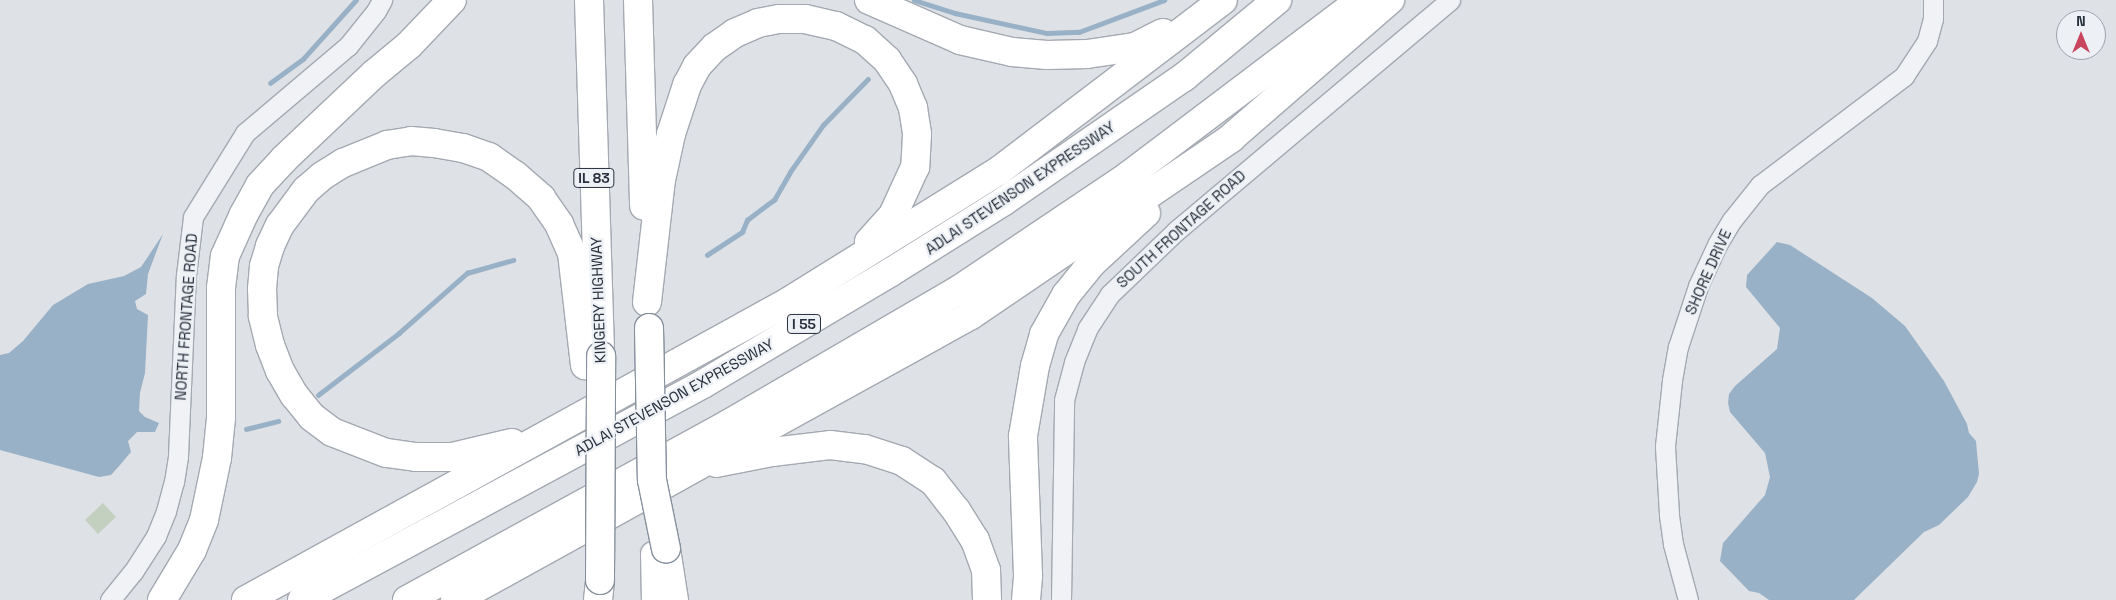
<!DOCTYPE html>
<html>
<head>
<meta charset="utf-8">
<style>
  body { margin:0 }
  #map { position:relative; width:2116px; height:600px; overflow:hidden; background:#dee2e7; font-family:"Space Grotesk",sans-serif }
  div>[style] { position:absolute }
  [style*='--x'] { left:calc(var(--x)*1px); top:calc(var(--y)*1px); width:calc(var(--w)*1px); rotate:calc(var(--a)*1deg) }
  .green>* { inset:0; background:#c4d0bf }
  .water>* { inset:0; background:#99b1c6 }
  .stream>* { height:4.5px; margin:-2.25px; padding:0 2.25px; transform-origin:2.25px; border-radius:2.25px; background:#99b1c6 }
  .roads { filter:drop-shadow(1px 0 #a4a9b1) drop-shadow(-1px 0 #a4a9b1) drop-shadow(0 1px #a4a9b1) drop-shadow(0 -1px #a4a9b1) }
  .minor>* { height:19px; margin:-9.5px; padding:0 9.5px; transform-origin:9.5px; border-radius:9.5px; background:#f0f2f5 }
  .major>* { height:24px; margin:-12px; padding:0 12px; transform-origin:12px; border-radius:12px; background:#fff }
  .highway>* { height:28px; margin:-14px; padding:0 14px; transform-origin:14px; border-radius:14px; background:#fff }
  .bridges { filter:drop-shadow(1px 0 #86909d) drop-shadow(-1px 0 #86909d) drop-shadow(0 1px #86909d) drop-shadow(0 -1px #86909d) }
  .highway-bridge>* { height:28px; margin:-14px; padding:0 14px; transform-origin:14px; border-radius:14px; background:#fff }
  span { translate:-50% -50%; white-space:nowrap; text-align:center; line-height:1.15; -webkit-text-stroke:4.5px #edf0f4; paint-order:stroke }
  .shield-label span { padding:1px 4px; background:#edf0f4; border:1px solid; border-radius:4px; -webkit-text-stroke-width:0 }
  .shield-label { font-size:14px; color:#28303d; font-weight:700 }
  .street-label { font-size:15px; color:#28303d }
  .north { position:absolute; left:2056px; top:10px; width:50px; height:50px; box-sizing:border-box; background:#edf0f4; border:1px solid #9ea3ab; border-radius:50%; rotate:0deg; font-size:14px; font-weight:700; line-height:20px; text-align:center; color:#28303d }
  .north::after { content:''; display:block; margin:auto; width:18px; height:22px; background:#c8465e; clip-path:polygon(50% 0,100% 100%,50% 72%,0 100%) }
</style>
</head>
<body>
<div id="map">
  <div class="green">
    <div style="clip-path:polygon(103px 503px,116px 517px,98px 534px,85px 520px)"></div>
  </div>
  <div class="water">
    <div style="clip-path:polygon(163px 234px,148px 274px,146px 294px,135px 301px,137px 309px,148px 315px,145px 373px,140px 393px,139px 411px,145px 417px,159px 423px,155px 432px,137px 432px,128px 441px,131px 452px,120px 465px,111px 475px,99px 477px,0 450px,0 355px,9px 353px,23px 341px,53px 305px,88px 284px,124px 276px,141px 267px)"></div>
    <div style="clip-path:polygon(1777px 242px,1790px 245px,1872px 298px,1905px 326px,1944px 381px,1967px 424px,1969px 433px,1976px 441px,1979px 474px,1977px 482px,1968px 497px,1939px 525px,1924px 532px,1854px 600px,1769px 600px,1759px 593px,1749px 591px,1720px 561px,1723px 543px,1765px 495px,1770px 477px,1765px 453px,1730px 412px,1728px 403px,1729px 394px,1735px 386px,1777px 349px,1780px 328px,1746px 287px,1747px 275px)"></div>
  </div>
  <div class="stream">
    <div style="--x:914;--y:0;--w:43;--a:17.6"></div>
    <div style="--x:955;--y:13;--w:94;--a:12.3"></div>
    <div style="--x:1047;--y:33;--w:32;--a:-2"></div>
    <div style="--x:1079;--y:32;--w:91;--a:-20.6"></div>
    <div style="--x:270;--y:83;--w:41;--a:-36"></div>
    <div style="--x:303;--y:59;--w:79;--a:-48.1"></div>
    <div style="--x:707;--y:255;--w:42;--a:-33.3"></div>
    <div style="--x:742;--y:232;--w:13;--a:-67"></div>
    <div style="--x:747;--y:220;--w:34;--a:-37"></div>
    <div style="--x:774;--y:200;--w:32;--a:-60"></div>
    <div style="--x:790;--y:172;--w:57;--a:-54.9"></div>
    <div style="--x:823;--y:125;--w:64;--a:-45.6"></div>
    <div style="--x:318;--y:395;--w:102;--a:-37.4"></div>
    <div style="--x:399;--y:333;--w:91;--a:-41.4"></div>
    <div style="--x:467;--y:273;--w:48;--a:-15.8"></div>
    <div style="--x:246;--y:429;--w:33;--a:-14"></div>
  </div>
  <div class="roads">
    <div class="minor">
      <div style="--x:110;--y:600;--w:36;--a:-51"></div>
      <div style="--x:133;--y:572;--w:43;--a:-57.4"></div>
      <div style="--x:156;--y:536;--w:27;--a:-68"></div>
      <div style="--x:166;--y:511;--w:30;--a:-75"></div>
      <div style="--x:174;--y:482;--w:26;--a:-81"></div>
      <div style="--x:178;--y:456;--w:181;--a:-87.5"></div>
      <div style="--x:186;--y:275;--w:58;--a:-83.1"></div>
      <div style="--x:193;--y:217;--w:99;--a:-58.2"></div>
      <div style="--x:245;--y:133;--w:135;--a:-40.2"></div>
      <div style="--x:348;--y:46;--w:45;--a:-51.3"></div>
      <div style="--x:376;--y:11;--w:13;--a:-61"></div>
      <div style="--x:1061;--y:600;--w:200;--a:-89.1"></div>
      <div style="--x:1064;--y:400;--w:39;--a:-75"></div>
      <div style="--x:1074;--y:362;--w:35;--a:-68"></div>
      <div style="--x:1087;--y:329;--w:42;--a:-56.7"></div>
      <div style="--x:1110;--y:294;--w:93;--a:-43.7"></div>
      <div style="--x:1177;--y:230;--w:357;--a:-40.1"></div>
      <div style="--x:1688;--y:600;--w:58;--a:-105"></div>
      <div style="--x:1673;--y:544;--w:30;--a:-98"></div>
      <div style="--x:1669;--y:514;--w:68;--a:-93.4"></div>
      <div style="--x:1665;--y:446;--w:66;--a:-83.9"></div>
      <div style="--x:1672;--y:380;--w:34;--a:-80"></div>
      <div style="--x:1678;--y:347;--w:64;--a:-71.8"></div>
      <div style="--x:1698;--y:286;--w:47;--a:-65.1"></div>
      <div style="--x:1718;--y:243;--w:27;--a:-59"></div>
      <div style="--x:1732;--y:220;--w:45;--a:-51.3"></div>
      <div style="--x:1760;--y:185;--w:181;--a:-37.1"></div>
      <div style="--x:1904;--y:76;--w:42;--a:-56.7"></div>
      <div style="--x:1927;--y:41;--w:23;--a:-75"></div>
      <div style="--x:1933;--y:19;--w:19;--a:-90"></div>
    </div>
    <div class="major">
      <div style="--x:653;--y:554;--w:46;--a:88.8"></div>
    </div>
    <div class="highway">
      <div style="--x:589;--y:0;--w:346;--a:88.2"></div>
      <div style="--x:638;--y:0;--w:206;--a:88.3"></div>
      <div style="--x:869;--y:0;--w:99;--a:23.7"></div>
      <div style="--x:960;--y:40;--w:53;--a:13"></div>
      <div style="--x:1012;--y:52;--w:35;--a:5"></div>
      <div style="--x:1047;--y:55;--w:40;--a:-1.4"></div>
      <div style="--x:1087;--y:54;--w:49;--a:-8.3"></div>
      <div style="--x:1135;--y:47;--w:31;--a:-27"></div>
      <div style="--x:647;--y:302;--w:123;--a:-83.5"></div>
      <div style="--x:661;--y:180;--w:47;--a:-77.7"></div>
      <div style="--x:671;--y:134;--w:52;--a:-71.9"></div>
      <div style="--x:687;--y:85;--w:21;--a:-62"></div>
      <div style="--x:697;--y:66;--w:26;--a:-47"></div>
      <div style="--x:715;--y:47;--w:24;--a:-35"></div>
      <div style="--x:735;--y:33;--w:25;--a:-23"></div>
      <div style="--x:758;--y:23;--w:21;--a:-11"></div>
      <div style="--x:779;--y:19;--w:26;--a:0"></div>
      <div style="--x:805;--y:19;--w:32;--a:13"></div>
      <div style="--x:836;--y:26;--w:32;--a:26"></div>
      <div style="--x:865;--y:40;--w:30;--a:42"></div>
      <div style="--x:887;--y:60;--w:29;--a:56"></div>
      <div style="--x:903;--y:84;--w:26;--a:67"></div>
      <div style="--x:913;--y:108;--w:26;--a:81"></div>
      <div style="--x:917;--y:134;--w:33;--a:93"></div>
      <div style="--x:915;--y:167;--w:53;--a:114.6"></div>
      <div style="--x:893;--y:215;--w:36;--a:132"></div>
      <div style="--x:512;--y:443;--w:62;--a:166.9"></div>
      <div style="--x:452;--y:457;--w:36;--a:180"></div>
      <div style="--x:416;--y:457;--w:30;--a:-172"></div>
      <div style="--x:386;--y:453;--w:58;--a:-158.7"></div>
      <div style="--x:332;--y:432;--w:25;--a:-143"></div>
      <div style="--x:312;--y:417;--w:28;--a:-129"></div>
      <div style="--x:294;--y:395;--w:28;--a:-120"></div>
      <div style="--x:280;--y:371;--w:28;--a:-111"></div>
      <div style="--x:270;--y:345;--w:30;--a:-104"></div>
      <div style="--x:263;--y:316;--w:27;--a:-92"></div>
      <div style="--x:262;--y:289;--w:23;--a:-85"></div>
      <div style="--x:264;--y:266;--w:21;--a:-73"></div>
      <div style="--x:270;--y:246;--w:23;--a:-65"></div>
      <div style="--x:280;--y:225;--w:44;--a:-53.4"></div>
      <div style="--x:306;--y:190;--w:21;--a:-41"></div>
      <div style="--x:322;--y:176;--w:25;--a:-32"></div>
      <div style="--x:343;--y:163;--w:48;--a:-22.2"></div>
      <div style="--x:387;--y:145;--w:24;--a:-9"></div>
      <div style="--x:411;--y:141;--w:23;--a:5"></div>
      <div style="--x:434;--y:143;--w:29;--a:10"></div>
      <div style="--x:463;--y:148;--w:28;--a:19"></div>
      <div style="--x:489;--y:157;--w:32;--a:35"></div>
      <div style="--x:515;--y:175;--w:35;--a:41"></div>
      <div style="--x:541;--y:198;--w:32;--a:55"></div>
      <div style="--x:559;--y:224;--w:32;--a:66"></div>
      <div style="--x:572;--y:253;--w:113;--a:83.4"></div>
      <div style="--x:716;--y:463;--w:57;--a:-11.1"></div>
      <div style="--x:772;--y:452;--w:58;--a:-6.9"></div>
      <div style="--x:830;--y:445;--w:35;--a:7"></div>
      <div style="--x:865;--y:449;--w:39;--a:18"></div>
      <div style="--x:902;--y:461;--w:37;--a:33"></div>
      <div style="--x:933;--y:481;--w:37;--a:52"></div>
      <div style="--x:956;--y:510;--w:36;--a:58"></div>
      <div style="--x:975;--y:540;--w:32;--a:70"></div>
      <div style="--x:986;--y:570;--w:30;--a:88"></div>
      <div style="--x:666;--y:549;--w:52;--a:81.1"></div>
      <div style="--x:162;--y:600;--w:58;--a:-59"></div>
      <div style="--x:192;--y:550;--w:32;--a:-68"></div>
      <div style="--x:204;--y:520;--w:63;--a:-78.2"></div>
      <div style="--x:217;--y:458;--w:40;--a:-84.3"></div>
      <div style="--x:221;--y:418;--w:130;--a:-90"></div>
      <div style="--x:221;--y:288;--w:32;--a:-83"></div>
      <div style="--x:225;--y:256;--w:46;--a:-65.7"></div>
      <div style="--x:244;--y:214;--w:33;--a:-61"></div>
      <div style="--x:260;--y:185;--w:35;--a:-47"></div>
      <div style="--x:284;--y:159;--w:124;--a:-43.4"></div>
      <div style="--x:374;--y:74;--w:45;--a:-39.6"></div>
      <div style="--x:409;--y:45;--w:62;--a:-46.3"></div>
      <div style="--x:246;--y:600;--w:619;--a:-28.8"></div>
      <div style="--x:788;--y:302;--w:250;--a:-31.9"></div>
      <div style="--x:1000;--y:170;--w:280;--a:-37.3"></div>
      <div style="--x:302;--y:600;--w:455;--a:-28.3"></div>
      <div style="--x:703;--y:384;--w:219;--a:-30.8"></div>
      <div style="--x:891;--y:272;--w:133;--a:-32.1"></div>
      <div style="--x:1004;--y:201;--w:219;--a:-34.6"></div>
      <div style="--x:1184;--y:77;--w:121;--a:-39.6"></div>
      <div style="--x:407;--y:600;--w:368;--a:-28.7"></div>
      <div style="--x:730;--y:423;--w:263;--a:-30.2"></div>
      <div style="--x:957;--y:291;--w:206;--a:-33.9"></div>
      <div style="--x:1128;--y:176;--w:292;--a:-37.1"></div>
      <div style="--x:455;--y:600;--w:589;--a:-28.91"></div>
      <div style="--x:971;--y:315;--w:315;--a:-34.2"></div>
      <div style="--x:1231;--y:138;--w:211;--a:-41"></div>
      <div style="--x:598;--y:600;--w:20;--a:-84"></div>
      <div style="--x:1026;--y:600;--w:25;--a:-85"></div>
      <div style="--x:1028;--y:575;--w:139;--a:-92.1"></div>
      <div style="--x:1023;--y:436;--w:71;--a:-80.3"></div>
      <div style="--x:1035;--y:366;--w:33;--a:-74"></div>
      <div style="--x:1044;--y:334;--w:45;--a:-60.6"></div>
      <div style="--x:1066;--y:295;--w:40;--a:-51"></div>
      <div style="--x:1091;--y:264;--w:75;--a:-42.8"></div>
    </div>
  </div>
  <div class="bridges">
    <div class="highway-bridge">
      <div style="--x:649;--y:328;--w:152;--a:88.9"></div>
      <div style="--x:652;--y:480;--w:70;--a:78.5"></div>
      <div style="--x:600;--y:580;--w:224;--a:-89.7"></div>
    </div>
  </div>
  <div class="shield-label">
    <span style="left:594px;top:178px">IL 83</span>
    <span style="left:804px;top:324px">I 55</span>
  </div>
  <div class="street-label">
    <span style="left:1020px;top:188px;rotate:-34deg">ADLAI STEVENSON EXPRESSWAY</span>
    <span style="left:1181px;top:229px;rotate:-42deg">SOUTH FRONTAGE ROAD</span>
    <span style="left:1708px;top:272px;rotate:-66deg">SHORE DRIVE</span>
    <span style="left:598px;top:300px;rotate:-92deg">KINGERY HIGHWAY</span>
    <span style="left:186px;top:317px;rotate:-86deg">NORTH FRONTAGE ROAD</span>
    <span style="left:674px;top:397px;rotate:-29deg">ADLAI STEVENSON EXPRESSWAY</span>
  </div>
  <div class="north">N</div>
</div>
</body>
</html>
